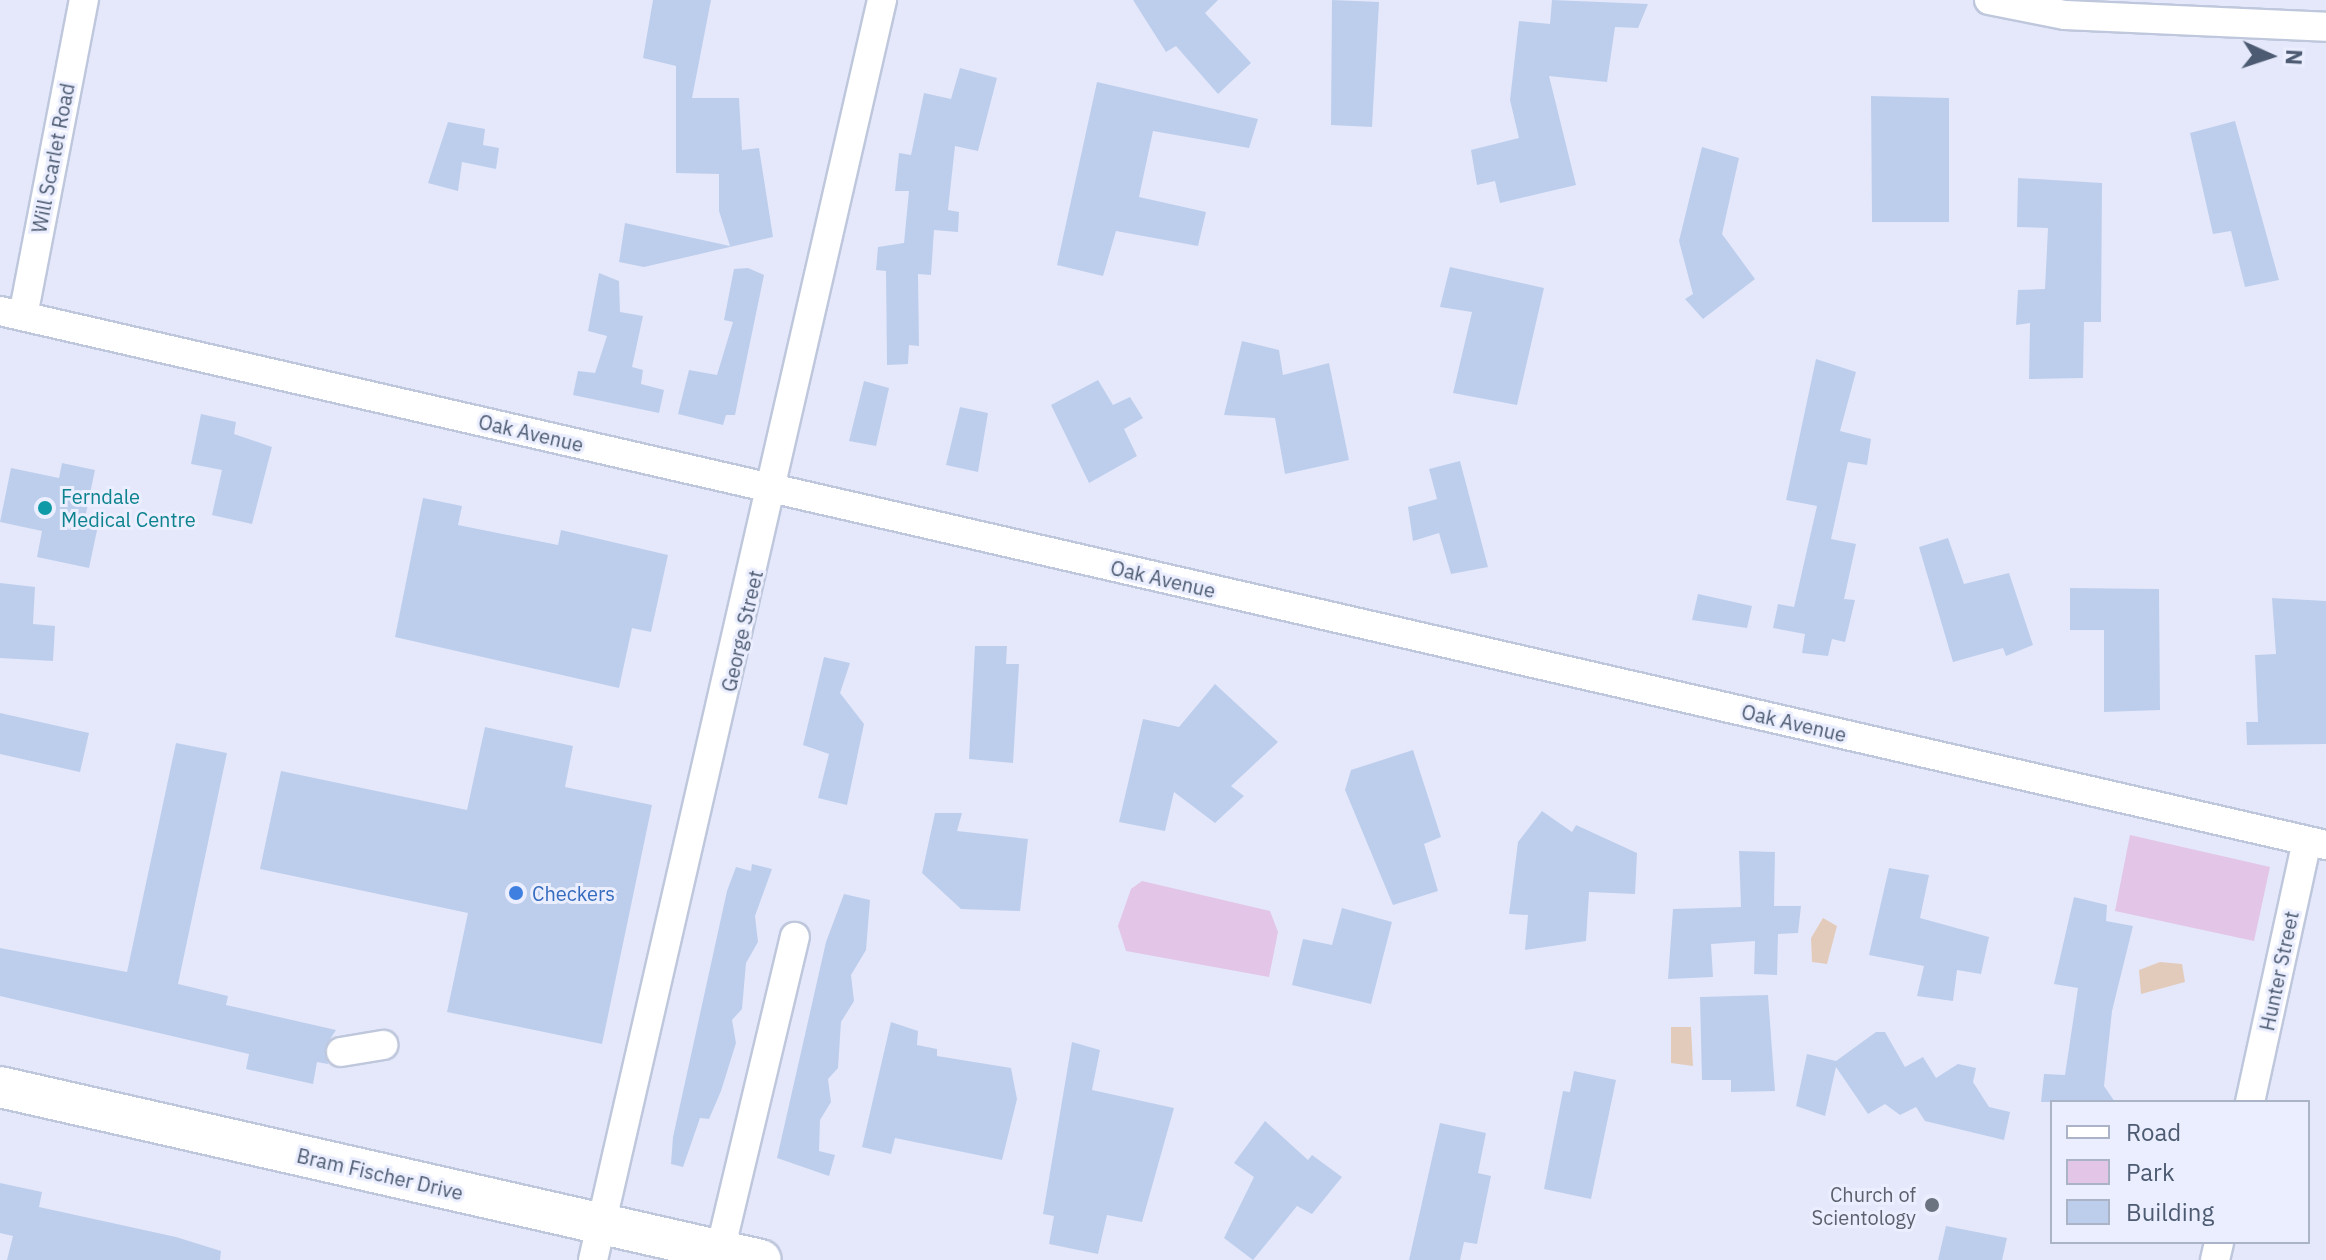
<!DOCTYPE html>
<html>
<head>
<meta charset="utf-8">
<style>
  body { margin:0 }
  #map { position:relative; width:2326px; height:1260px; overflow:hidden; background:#e5e8fb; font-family:"IBM Plex Sans",sans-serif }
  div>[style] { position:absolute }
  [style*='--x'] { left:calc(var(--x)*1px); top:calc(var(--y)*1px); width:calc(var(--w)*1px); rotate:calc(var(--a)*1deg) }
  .green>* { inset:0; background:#e2c5e7 }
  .water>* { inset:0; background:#e3cbbb }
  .building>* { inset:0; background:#bdceec }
  .roads { filter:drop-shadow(2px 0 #bec7dc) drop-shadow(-2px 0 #bec7dc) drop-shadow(0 2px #bec7dc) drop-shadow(0 -2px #bec7dc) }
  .street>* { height:28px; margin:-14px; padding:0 14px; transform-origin:14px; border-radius:14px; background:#fff }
  .secondary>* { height:40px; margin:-20px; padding:0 20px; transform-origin:20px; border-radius:20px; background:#fff }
  .dots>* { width:22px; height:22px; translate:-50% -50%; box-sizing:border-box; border:4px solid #ebeefe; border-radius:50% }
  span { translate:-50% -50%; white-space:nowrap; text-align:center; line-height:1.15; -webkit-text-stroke:6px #ebeefe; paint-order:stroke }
  .street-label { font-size:20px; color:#4c5b72 }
  .culture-label { font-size:20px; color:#0d838f }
  .left { translate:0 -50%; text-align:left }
  .shop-label { font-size:20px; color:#366cbe }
  .worship-label { font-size:20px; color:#5b616d }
  .right { translate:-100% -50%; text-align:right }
  .legend { position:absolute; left:2050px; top:1100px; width:260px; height:144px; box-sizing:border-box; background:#ebeefe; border:2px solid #abb3c6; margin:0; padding:10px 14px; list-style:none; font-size:24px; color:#4c5b72 }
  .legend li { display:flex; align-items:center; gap:16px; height:40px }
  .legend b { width:40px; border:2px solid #abb3c6 }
  .north { position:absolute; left:2230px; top:16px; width:80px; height:80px; -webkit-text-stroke:6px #ebeefe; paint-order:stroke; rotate:93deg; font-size:22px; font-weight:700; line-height:32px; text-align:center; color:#4c5b72 }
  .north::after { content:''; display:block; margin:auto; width:28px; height:36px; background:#4c5b72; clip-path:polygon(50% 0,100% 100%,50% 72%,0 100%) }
</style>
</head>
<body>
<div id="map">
  <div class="green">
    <div style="clip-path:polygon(2130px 835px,2270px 867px,2254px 941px,2115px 911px)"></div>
    <div style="clip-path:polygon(1142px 881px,1270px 911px,1278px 932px,1269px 977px,1126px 951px,1118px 926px,1131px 889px)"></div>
  </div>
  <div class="water">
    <div style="clip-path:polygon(1823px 918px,1837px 926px,1827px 964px,1812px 962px,1811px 938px)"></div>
    <div style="clip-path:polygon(2160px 962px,2182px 964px,2185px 982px,2141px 994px,2139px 970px)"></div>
    <div style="clip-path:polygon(1671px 1027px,1691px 1027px,1693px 1066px,1671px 1063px)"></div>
  </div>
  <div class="building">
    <div style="clip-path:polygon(653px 0,711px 0,692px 98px,739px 98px,742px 150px,759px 148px,773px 237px,644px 267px,619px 262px,625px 223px,730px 246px,719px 211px,719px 174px,676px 173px,676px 66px,643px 58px)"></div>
    <div style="clip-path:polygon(1133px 0,1218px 0,1205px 13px,1251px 63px,1218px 94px,1176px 46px,1166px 52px)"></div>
    <div style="clip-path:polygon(1332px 0,1379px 2px,1372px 127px,1331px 125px)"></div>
    <div style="clip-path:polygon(1552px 0,1648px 4px,1638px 28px,1615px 27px,1607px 82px,1549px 76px,1576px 185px,1500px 203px,1495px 181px,1477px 185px,1471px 150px,1519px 138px,1510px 100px,1519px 21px,1550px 24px)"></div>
    <div style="clip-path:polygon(960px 68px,997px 78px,978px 151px,955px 146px,948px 210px,959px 212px,958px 232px,934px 230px,931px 275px,918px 274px,919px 346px,909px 345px,908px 364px,887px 365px,886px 271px,876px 270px,878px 247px,904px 243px,909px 191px,895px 191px,899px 153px,911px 155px,924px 93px,951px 99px)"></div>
    <div style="clip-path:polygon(1097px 82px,1258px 119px,1249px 148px,1153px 131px,1139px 197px,1206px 212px,1198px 246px,1116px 231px,1103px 276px,1057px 265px)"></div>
    <div style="clip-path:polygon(1871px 96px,1949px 98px,1949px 222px,1872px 222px)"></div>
    <div style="clip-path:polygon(2235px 121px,2279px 280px,2245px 287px,2231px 231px,2213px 234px,2190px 133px)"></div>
    <div style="clip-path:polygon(448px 122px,485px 129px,483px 145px,499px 148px,496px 169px,462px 162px,458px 191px,428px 183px)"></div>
    <div style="clip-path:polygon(1702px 147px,1739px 158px,1722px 234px,1755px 279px,1703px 319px,1685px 299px,1693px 294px,1679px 241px)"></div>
    <div style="clip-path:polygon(2018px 178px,2102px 183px,2101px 322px,2084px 322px,2083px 378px,2029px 379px,2030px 323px,2016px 325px,2018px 290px,2045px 289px,2048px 228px,2017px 227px)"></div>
    <div style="clip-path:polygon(1450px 267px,1544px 288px,1517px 405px,1453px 393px,1472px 312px,1440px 307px)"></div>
    <div style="clip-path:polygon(748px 268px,764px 275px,735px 415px,726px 415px,723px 425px,678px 414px,689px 370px,717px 375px,733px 322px,724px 320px,734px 269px)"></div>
    <div style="clip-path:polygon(599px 273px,619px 281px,620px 312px,643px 316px,632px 367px,643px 370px,641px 384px,664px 390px,659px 413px,573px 395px,578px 371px,595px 373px,607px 336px,588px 331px)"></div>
    <div style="clip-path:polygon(1242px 341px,1279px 350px,1283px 375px,1329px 363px,1349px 460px,1285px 474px,1275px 418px,1224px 415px)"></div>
    <div style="clip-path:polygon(1816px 359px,1856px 372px,1840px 431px,1871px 439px,1867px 465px,1848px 462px,1831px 539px,1856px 544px,1844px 599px,1855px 600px,1845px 642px,1832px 639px,1828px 656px,1802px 653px,1805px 634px,1773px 628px,1778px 604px,1794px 607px,1817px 506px,1786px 500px)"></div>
    <div style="clip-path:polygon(1098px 380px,1113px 405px,1130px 397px,1143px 418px,1124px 429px,1137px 456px,1089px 483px,1051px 405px)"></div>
    <div style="clip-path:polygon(864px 381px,889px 388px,876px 446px,849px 441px)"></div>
    <div style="clip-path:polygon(960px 407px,988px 413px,978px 472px,946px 465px)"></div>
    <div style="clip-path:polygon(201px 414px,236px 422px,234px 434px,272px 447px,252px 524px,212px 515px,222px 470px,191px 464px)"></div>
    <div style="clip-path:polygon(1460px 461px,1488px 567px,1451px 574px,1439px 533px,1413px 541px,1408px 507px,1437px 499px,1429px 469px)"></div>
    <div style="clip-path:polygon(62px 463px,95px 470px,85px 518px,99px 521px,89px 568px,37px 557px,42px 531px,0 522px,11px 468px,59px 478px)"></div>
    <div style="clip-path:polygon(423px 498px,462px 506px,458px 525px,558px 545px,561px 530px,668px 555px,651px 632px,632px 628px,619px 688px,395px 637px)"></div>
    <div style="clip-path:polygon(1948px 538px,1964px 584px,2009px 573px,2033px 645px,2006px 656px,2003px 648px,1953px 662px,1919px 547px)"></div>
    <div style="clip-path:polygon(0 583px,35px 587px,33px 624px,55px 626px,53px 661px,0 658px)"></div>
    <div style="clip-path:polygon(2070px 588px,2159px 589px,2160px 710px,2104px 712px,2104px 630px,2070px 630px)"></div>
    <div style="clip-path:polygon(1698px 594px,1752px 606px,1747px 628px,1692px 620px)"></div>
    <div style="clip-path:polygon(2272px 598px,2326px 601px,2326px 744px,2247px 745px,2246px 722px,2258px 722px,2255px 655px,2276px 654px)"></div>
    <div style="clip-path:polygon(975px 646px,1007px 646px,1006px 664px,1019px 664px,1013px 763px,969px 759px)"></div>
    <div style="clip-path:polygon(824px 657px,850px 663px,840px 693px,864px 724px,847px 805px,818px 798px,829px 754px,803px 745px)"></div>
    <div style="clip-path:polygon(1215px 684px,1278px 742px,1231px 786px,1244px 796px,1215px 823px,1174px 792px,1165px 831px,1119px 822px,1143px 719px,1179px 727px)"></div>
    <div style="clip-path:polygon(0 713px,89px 733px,80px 772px,0 754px)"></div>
    <div style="clip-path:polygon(485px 727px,573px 746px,565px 787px,652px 805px,602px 1044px,447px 1012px,468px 913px,260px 869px,281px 771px,467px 810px)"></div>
    <div style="clip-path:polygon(176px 743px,227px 753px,178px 984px,228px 996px,226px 1005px,336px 1030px,325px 1047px,328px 1064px,317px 1062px,313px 1084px,246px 1069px,249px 1054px,0 996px,0 948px,127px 972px)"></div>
    <div style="clip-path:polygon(1413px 750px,1441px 837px,1424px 844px,1438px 891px,1393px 905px,1345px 790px,1351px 770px)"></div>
    <div style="clip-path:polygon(1542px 811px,1572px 832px,1576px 825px,1637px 853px,1635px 894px,1589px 892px,1586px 941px,1525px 950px,1528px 915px,1509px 914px,1518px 842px)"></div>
    <div style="clip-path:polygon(935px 813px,962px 813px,957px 831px,1028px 839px,1020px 911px,961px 909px,922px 873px)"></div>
    <div style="clip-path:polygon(1739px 851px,1775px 852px,1774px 906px,1801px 906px,1798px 933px,1778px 934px,1777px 975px,1754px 974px,1755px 941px,1711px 944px,1713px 977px,1668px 979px,1673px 909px,1741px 907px)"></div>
    <div style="clip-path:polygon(752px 864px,772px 869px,755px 916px,758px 942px,746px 963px,742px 1009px,732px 1020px,736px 1043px,721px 1091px,709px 1119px,700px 1118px,683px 1167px,671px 1164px,673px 1137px,727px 891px,736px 867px,751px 871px)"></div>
    <div style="clip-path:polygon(1889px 868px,1929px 875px,1920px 918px,1989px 937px,1981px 974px,1957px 970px,1953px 1001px,1917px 996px,1924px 966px,1869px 955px)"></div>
    <div style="clip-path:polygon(844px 894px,870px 900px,866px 950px,851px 975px,854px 1001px,841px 1022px,838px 1068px,828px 1079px,831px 1102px,820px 1120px,819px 1151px,835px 1155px,829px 1176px,777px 1158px,826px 942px)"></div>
    <div style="clip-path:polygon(2074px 897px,2107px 905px,2106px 921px,2133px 926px,2112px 1011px,2104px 1086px,2115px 1102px,2041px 1102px,2044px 1074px,2065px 1075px,2078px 988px,2054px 984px)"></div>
    <div style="clip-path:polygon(1342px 908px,1392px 922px,1371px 1004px,1292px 985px,1303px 939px,1332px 945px)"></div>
    <div style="clip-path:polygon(1768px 995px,1775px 1091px,1731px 1092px,1731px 1080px,1702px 1080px,1700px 997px)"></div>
    <div style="clip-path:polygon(891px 1022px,918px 1031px,917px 1045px,937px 1049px,937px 1056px,1011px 1068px,1017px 1099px,1002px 1160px,895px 1138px,891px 1154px,862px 1147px)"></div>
    <div style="clip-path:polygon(1876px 1032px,1885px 1032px,1905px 1067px,1923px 1057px,1936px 1078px,1958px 1064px,1976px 1068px,1973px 1082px,1989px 1107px,2010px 1112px,2004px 1140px,1925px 1121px,1916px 1107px,1900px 1115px,1885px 1104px,1868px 1114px,1836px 1067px,1825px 1116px,1796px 1106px,1807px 1054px,1836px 1061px)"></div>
    <div style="clip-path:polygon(1072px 1042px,1100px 1050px,1092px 1090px,1174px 1108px,1142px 1222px,1107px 1215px,1098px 1254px,1049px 1244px,1054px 1216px,1043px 1214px)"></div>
    <div style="clip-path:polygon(1574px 1071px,1616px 1080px,1591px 1199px,1544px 1189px,1563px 1091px,1570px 1092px)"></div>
    <div style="clip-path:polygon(1265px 1121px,1308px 1160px,1312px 1155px,1342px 1177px,1312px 1214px,1297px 1206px,1253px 1260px,1224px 1238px,1254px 1177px,1234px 1163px)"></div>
    <div style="clip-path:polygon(1440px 1123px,1486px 1133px,1478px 1173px,1491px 1176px,1477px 1244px,1464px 1242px,1460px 1260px,1409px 1260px)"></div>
    <div style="clip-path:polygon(0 1183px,42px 1192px,39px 1207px,176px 1237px,221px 1251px,220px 1260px,7px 1260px,13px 1236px,0 1233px)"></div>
    <div style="clip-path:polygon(1946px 1226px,2007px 1238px,2002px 1260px,1938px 1260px)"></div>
  </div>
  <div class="roads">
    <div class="street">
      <div style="--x:1989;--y:0;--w:77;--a:11.2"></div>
      <div style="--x:2065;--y:15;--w:261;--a:2.6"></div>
      <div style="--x:0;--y:311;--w:2387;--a:12.93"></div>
      <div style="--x:23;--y:316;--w:322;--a:-79.1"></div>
      <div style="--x:341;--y:1052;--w:43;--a:-9.5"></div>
      <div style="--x:2250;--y:1102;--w:267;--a:-77.7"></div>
      <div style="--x:720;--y:1251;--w:323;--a:-76.6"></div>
      <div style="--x:593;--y:1260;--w:1293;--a:-77.08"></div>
      <div style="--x:2215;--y:1260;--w:18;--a:-77"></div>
    </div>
    <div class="secondary">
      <div style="--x:0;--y:1087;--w:780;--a:12.81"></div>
    </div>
  </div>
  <div class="dots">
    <div style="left:45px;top:508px;background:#0f9aa8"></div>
    <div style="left:516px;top:893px;background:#3f7fe0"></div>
    <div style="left:1932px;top:1205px;background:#6b7280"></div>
  </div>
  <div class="street-label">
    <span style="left:53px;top:158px;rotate:-79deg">Will Scarlet Road</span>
    <span style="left:531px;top:433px;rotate:13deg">Oak Avenue</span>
    <span style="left:1163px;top:579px;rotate:13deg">Oak Avenue</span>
    <span style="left:742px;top:631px;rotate:-77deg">George Street</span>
    <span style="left:1794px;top:723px;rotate:13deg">Oak Avenue</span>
    <span style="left:2279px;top:971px;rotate:-78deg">Hunter Street</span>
    <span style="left:380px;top:1174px;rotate:13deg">Bram Fischer Drive</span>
  </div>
  <div class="culture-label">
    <span class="left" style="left:61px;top:508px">Ferndale<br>Medical Centre</span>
  </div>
  <div class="shop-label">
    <span class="left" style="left:532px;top:893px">Checkers</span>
  </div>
  <div class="worship-label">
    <span class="right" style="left:1916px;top:1206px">Church of<br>Scientology</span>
  </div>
  <ul class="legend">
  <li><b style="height:10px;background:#fff"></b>Road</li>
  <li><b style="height:22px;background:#e2c5e7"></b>Park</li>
  <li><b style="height:22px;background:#bdceec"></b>Building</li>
  </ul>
  <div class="north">N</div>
</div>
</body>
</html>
